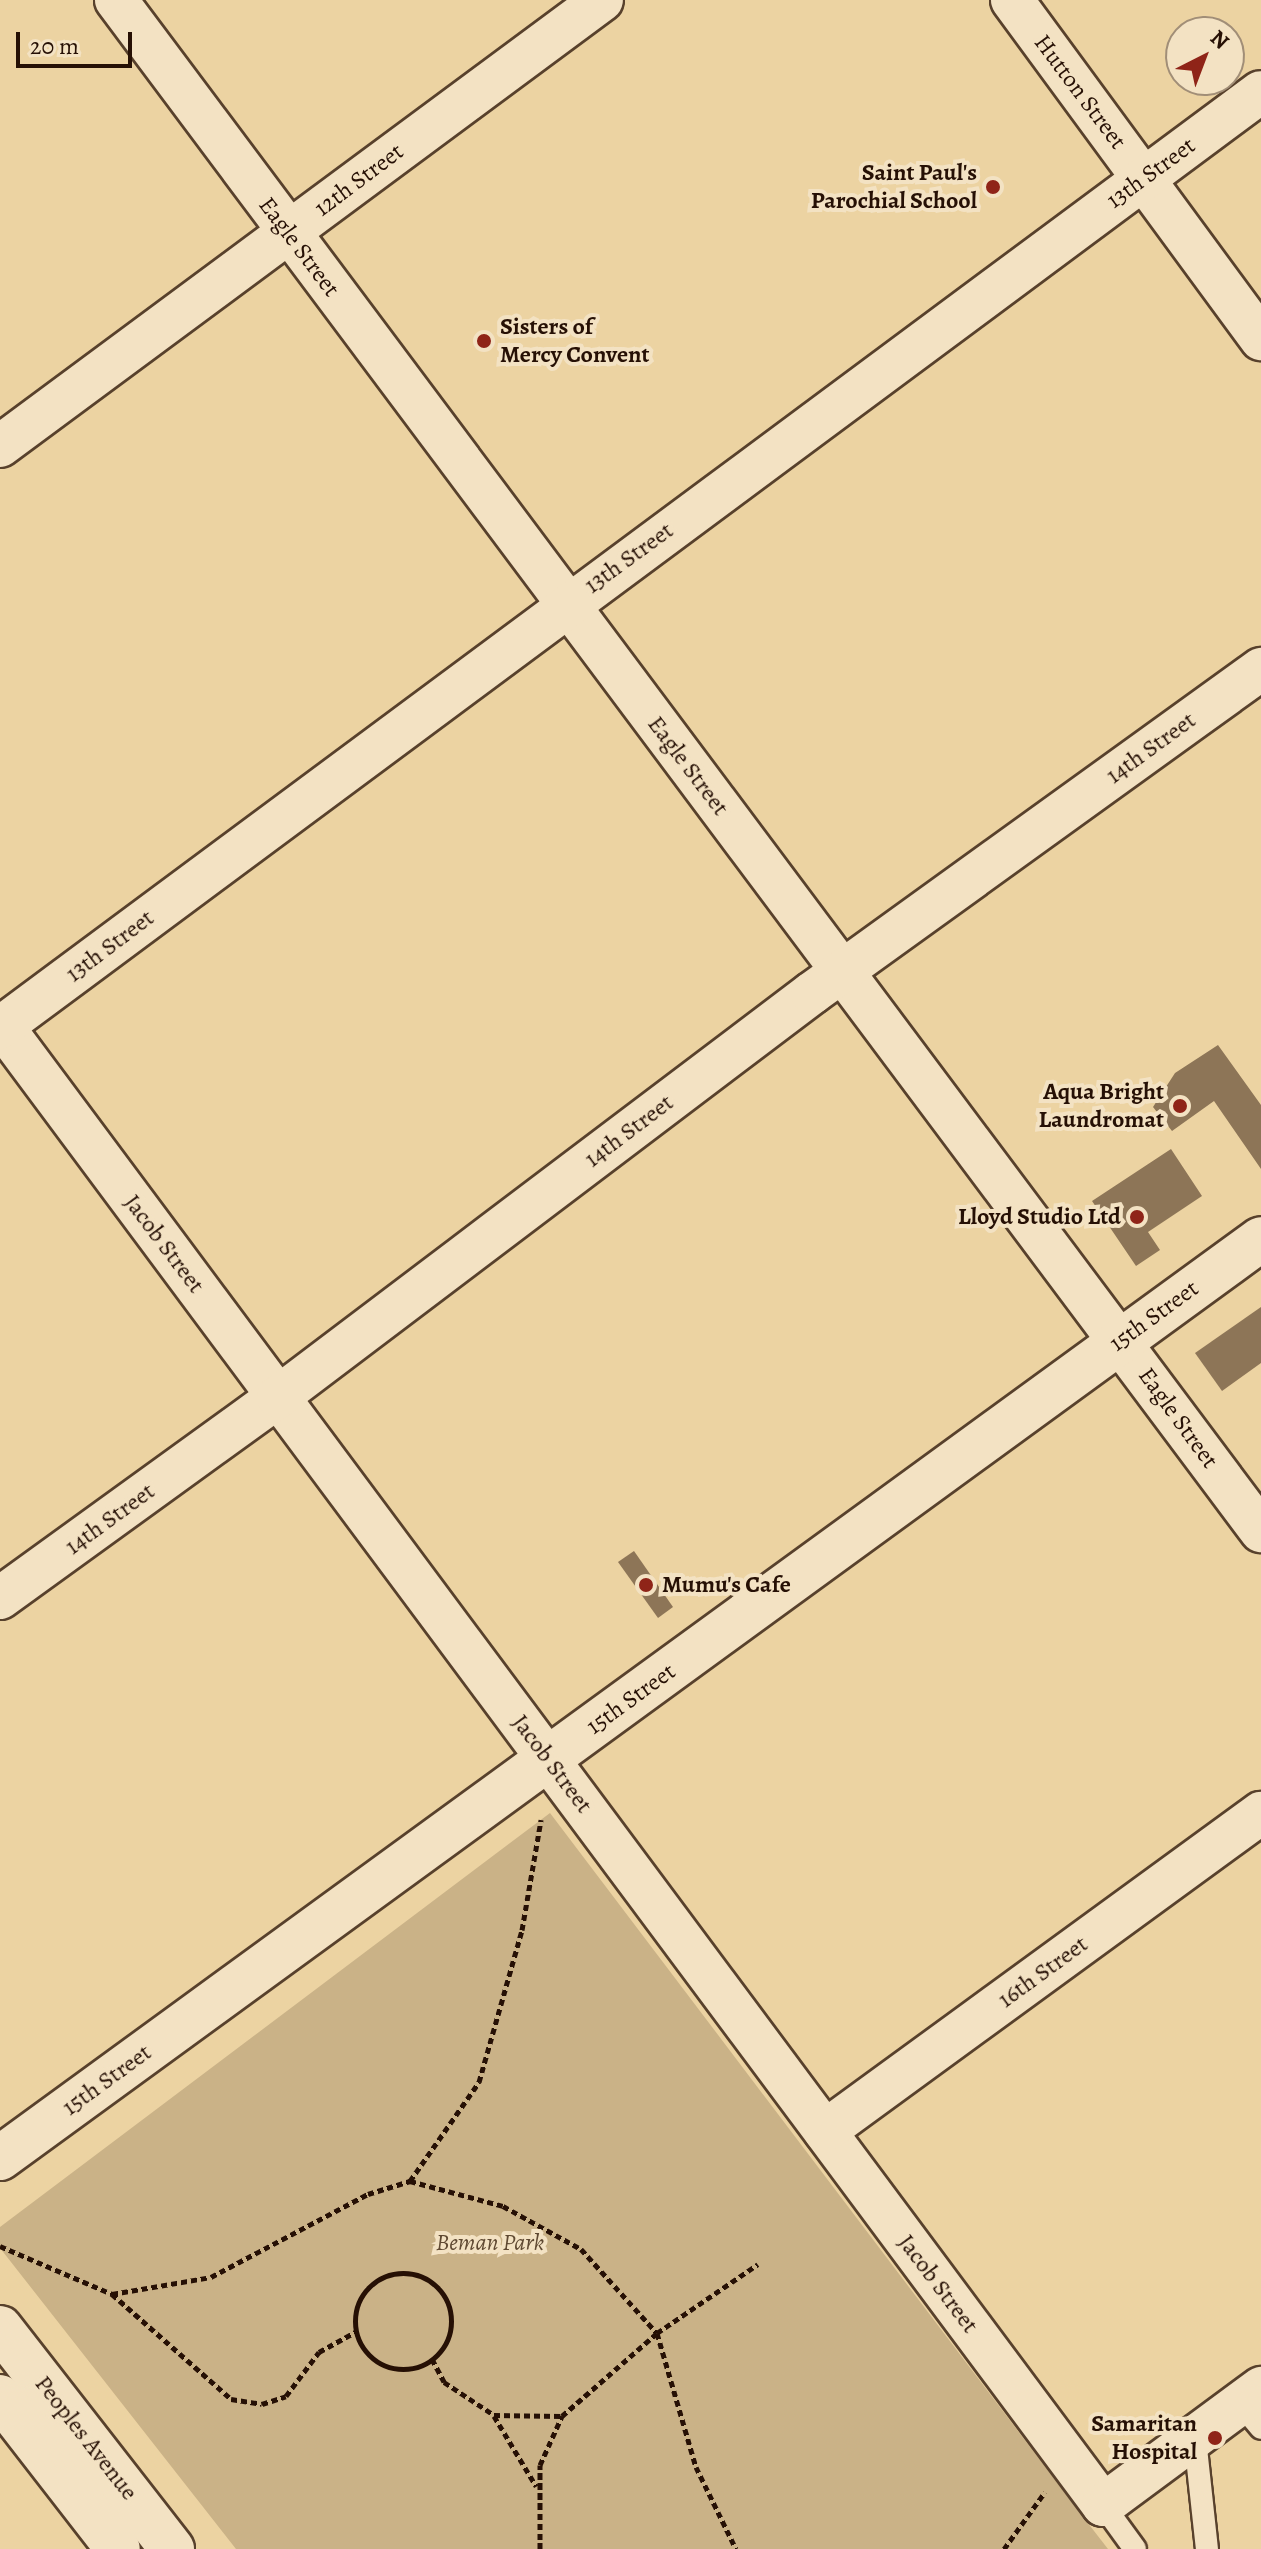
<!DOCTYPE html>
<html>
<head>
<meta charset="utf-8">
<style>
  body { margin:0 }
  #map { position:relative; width:1261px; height:2549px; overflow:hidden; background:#ecd3a2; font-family:Alegreya,serif }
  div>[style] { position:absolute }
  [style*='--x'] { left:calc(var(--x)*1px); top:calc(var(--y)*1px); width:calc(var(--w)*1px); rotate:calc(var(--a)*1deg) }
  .green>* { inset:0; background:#cab287 }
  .building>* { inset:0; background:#8d7557 }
  .path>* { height:5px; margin-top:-2.5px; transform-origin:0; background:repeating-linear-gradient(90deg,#261005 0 6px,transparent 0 10px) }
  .path>.ring { margin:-2.5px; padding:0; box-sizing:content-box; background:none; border:5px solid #261005; border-radius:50% }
  .roads { filter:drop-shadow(2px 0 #58412c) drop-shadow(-2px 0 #58412c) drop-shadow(0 2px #58412c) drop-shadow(0 -2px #58412c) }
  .service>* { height:22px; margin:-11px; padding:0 11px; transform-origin:11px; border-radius:11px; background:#f3e2c3 }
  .minor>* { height:42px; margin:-21px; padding:0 21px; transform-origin:21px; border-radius:21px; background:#f3e2c3 }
  .tertiary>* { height:44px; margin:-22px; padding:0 22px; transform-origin:22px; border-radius:22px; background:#f3e2c3 }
  .dots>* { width:22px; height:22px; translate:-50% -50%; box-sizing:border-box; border:4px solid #f3e2c3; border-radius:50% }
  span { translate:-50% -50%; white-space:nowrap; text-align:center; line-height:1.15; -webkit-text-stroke:8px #f3e2c3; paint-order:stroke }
  .street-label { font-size:24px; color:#261005 }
  .poi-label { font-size:24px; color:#261005; font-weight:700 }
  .right { translate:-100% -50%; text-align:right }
  .left { translate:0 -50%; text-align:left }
  .park-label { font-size:24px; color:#5f4932; font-style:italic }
  .north { position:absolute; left:1165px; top:16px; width:80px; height:80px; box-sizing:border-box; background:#f3e2c3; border:2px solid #a18e77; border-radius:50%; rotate:42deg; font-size:22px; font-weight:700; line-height:32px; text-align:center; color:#261005 }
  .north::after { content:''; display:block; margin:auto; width:28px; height:36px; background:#8f2418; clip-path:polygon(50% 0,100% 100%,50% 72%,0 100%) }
  .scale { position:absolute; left:16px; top:32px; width:116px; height:36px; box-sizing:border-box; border:4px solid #261005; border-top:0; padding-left:10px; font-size:24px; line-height:28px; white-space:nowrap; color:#261005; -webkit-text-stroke:6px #f3e2c3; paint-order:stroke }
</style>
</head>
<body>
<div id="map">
  <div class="green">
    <div style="clip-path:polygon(550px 1813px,1077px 2509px,1108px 2549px,236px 2549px,0 2248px,0 2227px)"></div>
  </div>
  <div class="building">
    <div style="clip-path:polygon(1218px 1045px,1261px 1105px,1261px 1169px,1214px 1101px,1172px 1131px,1153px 1107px,1175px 1073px)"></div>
    <div style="clip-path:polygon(1171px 1149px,1202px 1196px,1148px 1232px,1160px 1250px,1136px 1266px,1092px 1201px)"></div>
    <div style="clip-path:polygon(1261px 1307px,1261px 1363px,1222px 1391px,1195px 1353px)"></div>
    <div style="clip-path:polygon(634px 1551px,673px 1607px,658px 1618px,618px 1562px)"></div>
  </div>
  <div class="path">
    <div style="--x:410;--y:2181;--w:121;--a:-55.1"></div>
    <div style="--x:479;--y:2082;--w:158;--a:-74.2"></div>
    <div style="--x:522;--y:1930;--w:112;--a:-80.2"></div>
    <div style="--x:0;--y:2246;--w:122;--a:23.2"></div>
    <div style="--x:112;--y:2294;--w:100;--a:-9.7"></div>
    <div style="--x:211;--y:2277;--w:178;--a:-27.9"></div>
    <div style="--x:368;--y:2194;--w:44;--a:-17.2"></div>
    <div style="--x:410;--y:2181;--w:96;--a:15"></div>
    <div style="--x:503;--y:2206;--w:89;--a:28.9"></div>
    <div style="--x:581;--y:2249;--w:113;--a:47.9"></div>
    <div style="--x:657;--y:2333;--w:140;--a:73.8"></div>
    <div style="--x:696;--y:2467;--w:91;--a:64"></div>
    <div class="ring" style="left:355px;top:2273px;width:91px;height:91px"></div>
    <div style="--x:112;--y:2294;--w:159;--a:41.4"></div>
    <div style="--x:231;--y:2399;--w:31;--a:9"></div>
    <div style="--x:262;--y:2404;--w:25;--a:-18"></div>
    <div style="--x:286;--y:2396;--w:55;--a:-53.1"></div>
    <div style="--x:319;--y:2352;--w:43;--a:-28.9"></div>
    <div style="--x:432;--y:2359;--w:26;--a:62"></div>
    <div style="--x:444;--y:2382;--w:60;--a:33.4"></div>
    <div style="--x:494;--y:2415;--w:68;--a:0.8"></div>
    <div style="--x:494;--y:2416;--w:82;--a:59"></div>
    <div style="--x:540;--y:2549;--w:84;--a:-90"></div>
    <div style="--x:540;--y:2465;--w:54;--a:-65.8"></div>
    <div style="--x:562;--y:2416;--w:126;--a:-41.1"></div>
    <div style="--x:657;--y:2333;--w:122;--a:-34.3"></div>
    <div style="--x:1004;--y:2549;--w:70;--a:-54.3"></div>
  </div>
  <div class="roads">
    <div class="service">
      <div style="--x:1241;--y:2404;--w:31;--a:50"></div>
      <div style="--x:1195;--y:2439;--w:111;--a:83.8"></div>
      <div style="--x:1103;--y:2505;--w:54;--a:54"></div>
    </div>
    <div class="minor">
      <div style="--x:116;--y:0;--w:1912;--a:53.21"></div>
      <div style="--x:1012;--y:0;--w:421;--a:53.7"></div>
      <div style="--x:0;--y:446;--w:749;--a:-36.53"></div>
      <div style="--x:0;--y:1023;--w:1847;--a:53.34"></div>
      <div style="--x:1103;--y:2505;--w:197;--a:-36.5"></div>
      <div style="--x:0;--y:1028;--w:1570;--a:-36.59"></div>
      <div style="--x:0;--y:1598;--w:343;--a:-35.9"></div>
      <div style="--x:278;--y:1397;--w:670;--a:-37.11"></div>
      <div style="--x:812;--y:993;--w:554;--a:-35.81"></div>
      <div style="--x:825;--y:2131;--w:540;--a:-36.11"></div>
    </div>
    <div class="tertiary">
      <div style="--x:0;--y:2158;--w:1560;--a:-36.08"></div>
      <div style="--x:0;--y:2328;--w:280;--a:52.1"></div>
      <div style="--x:0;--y:2397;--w:192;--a:52.2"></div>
    </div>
  </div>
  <div class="dots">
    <div style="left:993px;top:187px;background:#8f2418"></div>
    <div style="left:484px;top:341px;background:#8f2418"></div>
    <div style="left:1180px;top:1106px;background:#8f2418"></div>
    <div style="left:1137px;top:1217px;background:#8f2418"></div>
    <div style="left:646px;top:1585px;background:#8f2418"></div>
    <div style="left:1215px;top:2438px;background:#8f2418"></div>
  </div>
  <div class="street-label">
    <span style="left:1080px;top:92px;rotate:53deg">Hutton Street</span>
    <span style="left:1151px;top:173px;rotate:-36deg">13th Street</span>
    <span style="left:359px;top:180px;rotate:-37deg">12th Street</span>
    <span style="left:299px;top:247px;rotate:53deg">Eagle Street</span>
    <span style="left:629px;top:558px;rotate:-36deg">13th Street</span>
    <span style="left:1151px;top:748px;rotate:-36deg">14th Street</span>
    <span style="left:688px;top:766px;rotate:53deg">Eagle Street</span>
    <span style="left:110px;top:946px;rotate:-37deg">13th Street</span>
    <span style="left:629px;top:1131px;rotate:-37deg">14th Street</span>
    <span style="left:164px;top:1244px;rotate:53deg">Jacob Street</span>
    <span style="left:1154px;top:1316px;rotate:-36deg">15th Street</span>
    <span style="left:1178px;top:1418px;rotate:54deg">Eagle Street</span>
    <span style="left:110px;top:1519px;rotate:-36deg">14th Street</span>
    <span style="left:631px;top:1699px;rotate:-36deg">15th Street</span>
    <span style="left:552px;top:1764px;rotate:53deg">Jacob Street</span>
    <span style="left:1043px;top:1972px;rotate:-36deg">16th Street</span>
    <span style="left:107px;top:2080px;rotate:-36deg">15th Street</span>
    <span style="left:938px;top:2284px;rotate:53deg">Jacob Street</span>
    <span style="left:86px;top:2438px;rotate:52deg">Peoples Avenue</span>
  </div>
  <div class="poi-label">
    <span class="right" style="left:977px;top:187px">Saint Paul's<br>Parochial School</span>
    <span class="left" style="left:500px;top:341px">Sisters of<br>Mercy Convent</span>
    <span class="right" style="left:1164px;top:1106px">Aqua Bright<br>Laundromat</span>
    <span class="right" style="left:1121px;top:1217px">Lloyd Studio Ltd</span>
    <span class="left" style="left:662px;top:1585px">Mumu's Cafe</span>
    <span class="right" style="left:1197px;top:2438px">Samaritan<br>Hospital</span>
  </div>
  <div class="park-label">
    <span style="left:490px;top:2243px">Beman Park</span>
  </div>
  <div class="north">N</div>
  <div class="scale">20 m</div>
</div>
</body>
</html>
